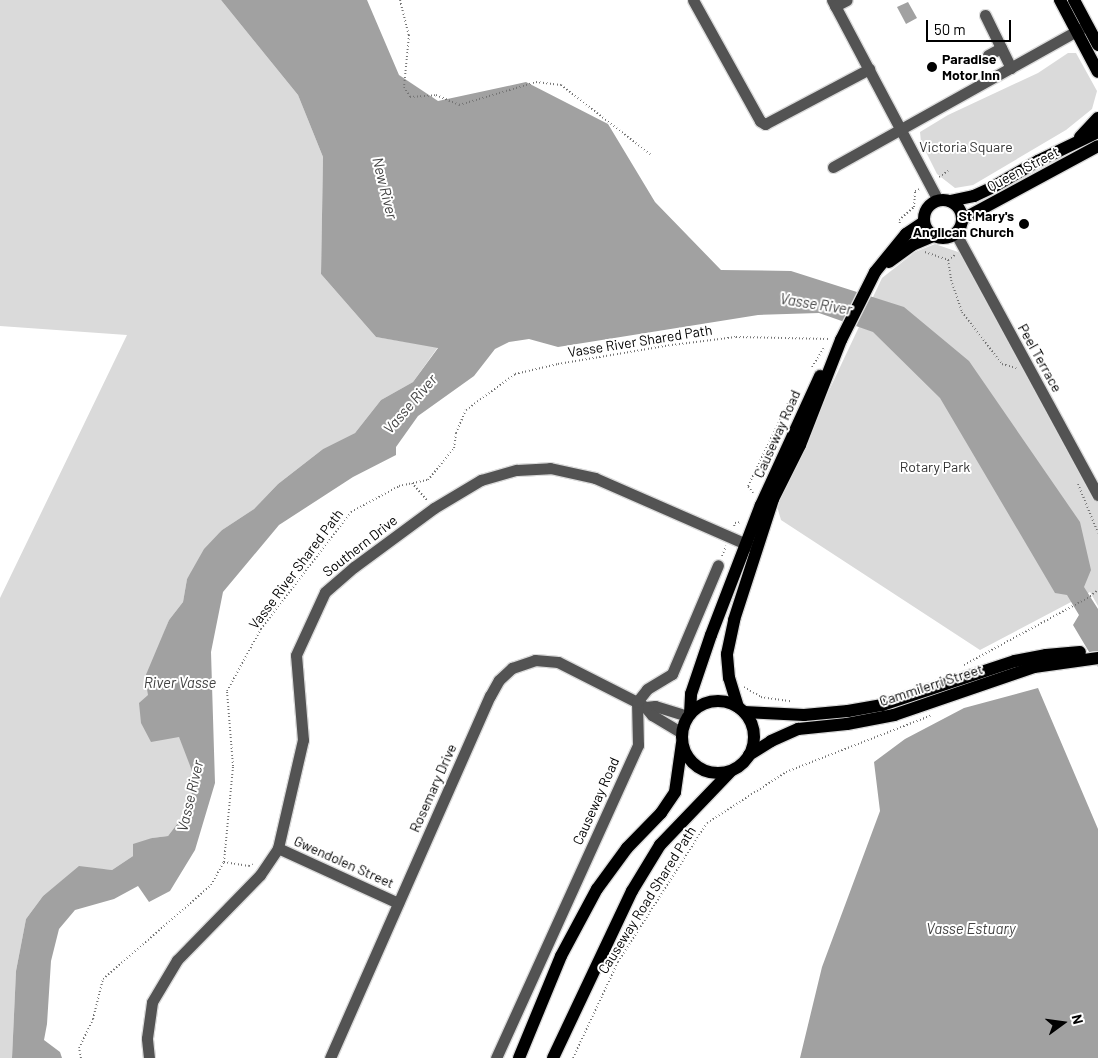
<!DOCTYPE html>
<html>
<head>
<meta charset="utf-8">
<style>
  body { margin:0 }
  #map { position:relative; width:1098px; height:1058px; overflow:hidden; background:#fff; font-family:Barlow,sans-serif }
  div>[style] { position:absolute }
  [style*='--x'] { left:calc(var(--x)*1px); top:calc(var(--y)*1px); width:calc(var(--w)*1px); rotate:calc(var(--a)*1deg) }
  .green>* { inset:0; background:#dadada }
  .water>* { inset:0; background:#a1a1a1 }
  .path>* { height:2px; margin-top:-1px; transform-origin:0; background:repeating-linear-gradient(90deg,#757575 0 1px,transparent 0 3.5px) }
  .roads { filter:drop-shadow(1px 0 #dbdbdb) drop-shadow(-1px 0 #dbdbdb) drop-shadow(0 1px #dbdbdb) drop-shadow(0 -1px #dbdbdb) }
  .minor>* { height:11px; margin:-5.5px; padding:0 5.5px; transform-origin:5.5px; border-radius:5.5px; background:#535353 }
  .major>* { height:12px; margin:-6px; padding:0 6px; transform-origin:6px; border-radius:6px; background:#000 }
  .major>.ring { margin:-6px; padding:0; box-sizing:content-box; background:none; border:12px solid #000; border-radius:50% }
  .dots>* { width:14px; height:14px; translate:-50% -50%; box-sizing:border-box; border:2px solid #fff; border-radius:50% }
  span { translate:-50% -50%; white-space:nowrap; text-align:center; line-height:1.15; -webkit-text-stroke:4px #fff; paint-order:stroke }
  .poi-label { font-size:14px; color:#000; font-weight:700 }
  .left { translate:0 -50%; text-align:left }
  .right { translate:-100% -50%; text-align:right }
  .park-label { font-size:14px; color:#313131 }
  .street-label { font-size:14px; color:#000 }
  .water-label { font-size:15px; color:#424242; font-style:italic }
  .north { position:absolute; left:1038px; top:998px; width:50px; height:50px; -webkit-text-stroke:4px #fff; paint-order:stroke; rotate:76deg; font-size:14px; font-weight:700; line-height:20px; text-align:center; color:#000 }
  .north::after { content:''; display:block; margin:auto; width:18px; height:22px; background:#000; clip-path:polygon(50% 0,100% 100%,50% 72%,0 100%) }
  .scale { position:absolute; left:926px; top:20px; width:85px; height:22px; box-sizing:border-box; border:2px solid #000; border-top:0; padding-left:6px; font-size:15px; line-height:18px; white-space:nowrap; color:#000; -webkit-text-stroke:4px #fff; paint-order:stroke }
</style>
</head>
<body>
<div id="map">
  <div class="green">
    <div style="clip-path:polygon(0 0,221px 0,298px 95px,323px 157px,321px 274px,376px 337px,438px 347px,413px 382px,381px 400px,355px 433px,323px 449px,278px 484px,254px 509px,222px 530px,187px 579px,183px 602px,169px 620px,159px 646px,179px 736px,195px 776px,190px 807px,168px 836px,152px 838px,133px 856px,112px 870px,79px 867px,43px 896px,26px 919px,16px 971px,12px 1058px,0 1058px,0 598px,127px 335px,0 326px)"></div>
    <div style="clip-path:polygon(1068px 53px,1076px 53px,1097px 91px,1092px 109px,1066px 130px,973px 185px,955px 188px,937px 174px,921px 142px,920px 132px,948px 115px,1038px 73px)"></div>
    <div style="clip-path:polygon(935px 244px,961px 253px,1098px 497px,1098px 606px,1090px 592px,980px 650px,781px 520px,776px 503px,882px 278px,915px 252px)"></div>
  </div>
  <div class="water">
    <div style="clip-path:polygon(221px 0,367px 0,399px 75px,438px 101px,526px 82px,608px 124px,655px 202px,721px 270px,791px 271px,904px 307px,969px 361px,1080px 522px,1091px 570px,1084px 587px,1098px 609px,1098px 667px,1073px 625px,1079px 615px,1067px 595px,1055px 593px,940px 398px,873px 332px,819px 313px,758px 315px,558px 347px,529px 339px,509px 342px,495px 349px,474px 376px,418px 416px,396px 447px,396px 455px,353px 477px,279px 525px,223px 592px,211px 652px,215px 783px,195px 850px,170px 891px,149px 902px,138px 886px,114px 899px,75px 910px,59px 929px,51px 961px,47px 1024px,44px 1040px,60px 1052px,62px 1058px,12px 1058px,16px 971px,26px 919px,43px 896px,79px 866px,112px 870px,133px 856px,133px 844px,152px 838px,168px 836px,190px 807px,194px 776px,179px 737px,151px 742px,141px 723px,139px 703px,148px 695px,145px 677px,169px 620px,183px 602px,187px 579px,204px 549px,222px 530px,254px 509px,278px 484px,323px 449px,355px 433px,381px 400px,413px 382px,438px 348px,376px 337px,321px 274px,323px 157px,298px 95px)"></div>
    <div style="clip-path:polygon(908px 2px,917px 18px,906px 24px,897px 7px)"></div>
    <div style="clip-path:polygon(1038px 688px,1098px 829px,1098px 1058px,800px 1058px,822px 967px,880px 811px,874px 762px,905px 739px,964px 708px)"></div>
  </div>
  <div class="path">
    <div style="--x:400;--y:0;--w:36;--a:76"></div>
    <div style="--x:409;--y:35;--w:52;--a:95.5"></div>
    <div style="--x:404;--y:87;--w:12;--a:59"></div>
    <div style="--x:410;--y:97;--w:26;--a:-4"></div>
    <div style="--x:436;--y:95;--w:25;--a:23"></div>
    <div style="--x:459;--y:105;--w:80;--a:-16.6"></div>
    <div style="--x:536;--y:82;--w:25;--a:7"></div>
    <div style="--x:561;--y:85;--w:113;--a:37.8"></div>
    <div style="--x:939;--y:177;--w:11;--a:-34"></div>
    <div style="--x:900;--y:223;--w:3;--a:-108"></div>
    <div style="--x:899;--y:220;--w:20;--a:-41"></div>
    <div style="--x:914;--y:207;--w:16;--a:-86"></div>
    <div style="--x:915;--y:191;--w:5;--a:-22"></div>
    <div style="--x:925;--y:252;--w:24;--a:19"></div>
    <div style="--x:948;--y:260;--w:9;--a:-36"></div>
    <div style="--x:948;--y:260;--w:20;--a:81"></div>
    <div style="--x:951;--y:280;--w:34;--a:71"></div>
    <div style="--x:962;--y:312;--w:66;--a:52.4"></div>
    <div style="--x:1002;--y:364;--w:15;--a:16"></div>
    <div style="--x:812;--y:367;--w:22;--a:-58"></div>
    <div style="--x:412;--y:483;--w:23;--a:49"></div>
    <div style="--x:1078;--y:484;--w:53;--a:67.8"></div>
    <div style="--x:753;--y:493;--w:9;--a:-126"></div>
    <div style="--x:748;--y:486;--w:97;--a:-64.2"></div>
    <div style="--x:790;--y:399;--w:8;--a:-14"></div>
    <div style="--x:734;--y:526;--w:3;--a:-72"></div>
    <div style="--x:735;--y:523;--w:7;--a:-8"></div>
    <div style="--x:722;--y:556;--w:11;--a:-68"></div>
    <div style="--x:1090;--y:596;--w:10;--a:-37"></div>
    <div style="--x:964;--y:665;--w:145;--a:-28.5"></div>
    <div style="--x:744;--y:687;--w:20;--a:30"></div>
    <div style="--x:761;--y:697;--w:30;--a:8"></div>
    <div style="--x:224;--y:862;--w:25;--a:9"></div>
    <div style="--x:249;--y:866;--w:4;--a:-27"></div>
    <div style="--x:81;--y:1058;--w:10;--a:-101"></div>
    <div style="--x:79;--y:1048;--w:32;--a:-64"></div>
    <div style="--x:93;--y:1019;--w:41;--a:-76"></div>
    <div style="--x:103;--y:979;--w:143;--a:-41"></div>
    <div style="--x:211;--y:885;--w:26;--a:-61"></div>
    <div style="--x:224;--y:862;--w:96;--a:-84.6"></div>
    <div style="--x:233;--y:766;--w:75;--a:-94.6"></div>
    <div style="--x:227;--y:691;--w:71;--a:-61.3"></div>
    <div style="--x:261;--y:629;--w:148;--a:-52.4"></div>
    <div style="--x:351;--y:512;--w:55;--a:-28.4"></div>
    <div style="--x:399;--y:486;--w:30;--a:-12"></div>
    <div style="--x:428;--y:480;--w:41;--a:-50.9"></div>
    <div style="--x:454;--y:448;--w:15;--a:-82"></div>
    <div style="--x:456;--y:433;--w:25;--a:-67"></div>
    <div style="--x:466;--y:410;--w:61;--a:-36.3"></div>
    <div style="--x:515;--y:374;--w:44;--a:-13.1"></div>
    <div style="--x:558;--y:364;--w:116;--a:-9.5"></div>
    <div style="--x:672;--y:345;--w:64;--a:-7.1"></div>
    <div style="--x:736;--y:337;--w:93;--a:1.2"></div>
    <div style="--x:573;--y:1058;--w:106;--a:-64.9"></div>
    <div style="--x:618;--y:962;--w:165;--a:-57.4"></div>
    <div style="--x:707;--y:823;--w:94;--a:-32.8"></div>
    <div style="--x:786;--y:772;--w:155;--a:-21.3"></div>
  </div>
  <div class="roads">
    <div class="minor">
      <div style="--x:693;--y:0;--w:138;--a:61"></div>
      <div style="--x:760;--y:121;--w:6;--a:31"></div>
      <div style="--x:765;--y:124;--w:118;--a:-27.9"></div>
      <div style="--x:832;--y:0;--w:226;--a:62.1"></div>
      <div style="--x:835;--y:6;--w:13;--a:-27"></div>
      <div style="--x:985;--y:15;--w:59;--a:63.9"></div>
      <div style="--x:988;--y:55;--w:15;--a:-28"></div>
      <div style="--x:833;--y:167;--w:287;--a:-29.2"></div>
      <div style="--x:956;--y:234;--w:297;--a:61.5"></div>
      <div style="--x:645;--y:707;--w:10;--a:-6"></div>
      <div style="--x:655;--y:706;--w:34;--a:17"></div>
      <div style="--x:278;--y:848;--w:132;--a:24.6"></div>
      <div style="--x:149;--y:1058;--w:20;--a:-96"></div>
      <div style="--x:147;--y:1038;--w:36;--a:-82"></div>
      <div style="--x:152;--y:1002;--w:49;--a:-59.2"></div>
      <div style="--x:177;--y:960;--w:119;--a:-45.7"></div>
      <div style="--x:260;--y:875;--w:32;--a:-56"></div>
      <div style="--x:278;--y:848;--w:111;--a:-77"></div>
      <div style="--x:303;--y:740;--w:85;--a:-94.7"></div>
      <div style="--x:296;--y:655;--w:69;--a:-65.3"></div>
      <div style="--x:325;--y:592;--w:38;--a:-41"></div>
      <div style="--x:354;--y:567;--w:99;--a:-36.4"></div>
      <div style="--x:434;--y:508;--w:55;--a:-30.8"></div>
      <div style="--x:481;--y:480;--w:37;--a:-16"></div>
      <div style="--x:517;--y:470;--w:33;--a:-3"></div>
      <div style="--x:550;--y:468;--w:46;--a:12.5"></div>
      <div style="--x:595;--y:478;--w:172;--a:23.6"></div>
      <div style="--x:330;--y:1058;--w:396;--a:-66.2"></div>
      <div style="--x:490;--y:696;--w:18;--a:-61"></div>
      <div style="--x:499;--y:680;--w:18;--a:-43"></div>
      <div style="--x:512;--y:668;--w:24;--a:-19"></div>
      <div style="--x:535;--y:660;--w:23;--a:5"></div>
      <div style="--x:558;--y:662;--w:89;--a:26.9"></div>
      <div style="--x:637;--y:702;--w:9;--a:32"></div>
      <div style="--x:645;--y:707;--w:11;--a:49"></div>
      <div style="--x:652;--y:715;--w:35;--a:31"></div>
      <div style="--x:496;--y:1058;--w:344;--a:-65.6"></div>
      <div style="--x:638;--y:745;--w:43;--a:-91.3"></div>
      <div style="--x:637;--y:702;--w:16;--a:-52"></div>
      <div style="--x:647;--y:689;--w:29;--a:-31"></div>
      <div style="--x:672;--y:674;--w:118;--a:-67.1"></div>
    </div>
    <div class="major">
      <div style="--x:1060;--y:0;--w:81;--a:62.2"></div>
      <div style="--x:1074;--y:0;--w:51;--a:61.9"></div>
      <div style="--x:1080;--y:137;--w:26;--a:-47"></div>
      <div class="ring" style="left:924px;top:200px;width:26px;height:26px"></div>
      <div style="--x:950;--y:201;--w:25;--a:-12"></div>
      <div style="--x:974;--y:196;--w:21;--a:-25"></div>
      <div style="--x:993;--y:187;--w:52;--a:-30"></div>
      <div style="--x:1038;--y:161;--w:67;--a:-25.8"></div>
      <div style="--x:963;--y:219;--w:153;--a:-28.4"></div>
      <div style="--x:889;--y:262;--w:29;--a:-36"></div>
      <div style="--x:912;--y:245;--w:23;--a:-23"></div>
      <div class="ring" style="left:682px;top:701px;width:60px;height:60px"></div>
      <div style="--x:738;--y:707;--w:30;--a:-107"></div>
      <div style="--x:729;--y:678;--w:24;--a:-95"></div>
      <div style="--x:727;--y:654;--w:35;--a:-78"></div>
      <div style="--x:734;--y:620;--w:127;--a:-72.1"></div>
      <div style="--x:773;--y:499;--w:60;--a:-63.4"></div>
      <div style="--x:800;--y:445;--w:113;--a:-68.7"></div>
      <div style="--x:841;--y:340;--w:76;--a:-63.4"></div>
      <div style="--x:875;--y:272;--w:49;--a:-50.8"></div>
      <div style="--x:906;--y:234;--w:22;--a:-34"></div>
      <div style="--x:744;--y:712;--w:60;--a:2.9"></div>
      <div style="--x:804;--y:715;--w:44;--a:-5.2"></div>
      <div style="--x:848;--y:711;--w:35;--a:-10"></div>
      <div style="--x:882;--y:705;--w:140;--a:-18.3"></div>
      <div style="--x:1015;--y:661;--w:32;--a:-11"></div>
      <div style="--x:1046;--y:655;--w:34;--a:-5"></div>
      <div style="--x:690;--y:714;--w:20;--a:-87"></div>
      <div style="--x:691;--y:694;--w:62;--a:-71.3"></div>
      <div style="--x:711;--y:635;--w:139;--a:-69"></div>
      <div style="--x:761;--y:505;--w:142;--a:-65.4"></div>
      <div style="--x:749;--y:755;--w:26;--a:-32"></div>
      <div style="--x:771;--y:741;--w:30;--a:-24"></div>
      <div style="--x:798;--y:729;--w:49;--a:-5.8"></div>
      <div style="--x:847;--y:724;--w:48;--a:-10.8"></div>
      <div style="--x:894;--y:715;--w:148;--a:-18.9"></div>
      <div style="--x:1034;--y:667;--w:65;--a:-8"></div>
      <div style="--x:519;--y:1058;--w:110;--a:-67.6"></div>
      <div style="--x:561;--y:956;--w:76;--a:-61.8"></div>
      <div style="--x:597;--y:889;--w:51;--a:-53.8"></div>
      <div style="--x:627;--y:848;--w:49;--a:-45.8"></div>
      <div style="--x:661;--y:813;--w:25;--a:-56"></div>
      <div style="--x:675;--y:792;--w:49;--a:-81.9"></div>
      <div style="--x:553;--y:1058;--w:185;--a:-64.7"></div>
      <div style="--x:632;--y:891;--w:54;--a:-58.7"></div>
      <div style="--x:660;--y:845;--w:101;--a:-46.2"></div>
    </div>
  </div>
  <div class="dots">
    <div style="left:932px;top:67px;background:#000"></div>
    <div style="left:1024px;top:224px;background:#000"></div>
  </div>
  <div class="poi-label">
    <span class="left" style="left:942px;top:67px">Paradise<br>Motor Inn</span>
    <span class="right" style="left:1014px;top:224px">St Mary's<br>Anglican Church</span>
  </div>
  <div class="park-label">
    <span style="left:966px;top:147px">Victoria Square</span>
    <span style="left:935px;top:467px">Rotary Park</span>
  </div>
  <div class="street-label">
    <span style="left:1023px;top:169px;rotate:-28deg">Queen Street</span>
    <span style="left:640px;top:341px;rotate:-9deg">Vasse River Shared Path</span>
    <span style="left:1040px;top:358px;rotate:61deg">Peel Terrace</span>
    <span style="left:777px;top:434px;rotate:-66deg">Causeway Road</span>
    <span style="left:360px;top:546px;rotate:-38deg">Southern Drive</span>
    <span style="left:296px;top:569px;rotate:-53deg">Vasse River Shared Path</span>
    <span style="left:931px;top:685px;rotate:-18deg">Cammilerri Street</span>
    <span style="left:433px;top:788px;rotate:-66deg">Rosemary Drive</span>
    <span style="left:596px;top:801px;rotate:-66deg">Causeway Road</span>
    <span style="left:344px;top:862px;rotate:24deg">Gwendolen Street</span>
    <span style="left:647px;top:900px;rotate:-58deg">Causeway Road Shared Path</span>
  </div>
  <div class="water-label">
    <span style="left:385px;top:188px;rotate:76deg">New River</span>
    <span style="left:816px;top:304px;rotate:9deg">Vasse River</span>
    <span style="left:410px;top:404px;rotate:-49deg">Vasse River</span>
    <span style="left:180px;top:683px">River Vasse</span>
    <span style="left:190px;top:796px;rotate:-77deg">Vasse River</span>
    <span style="left:971px;top:929px">Vasse Estuary</span>
  </div>
  <div class="north">N</div>
  <div class="scale">50 m</div>
</div>
</body>
</html>
